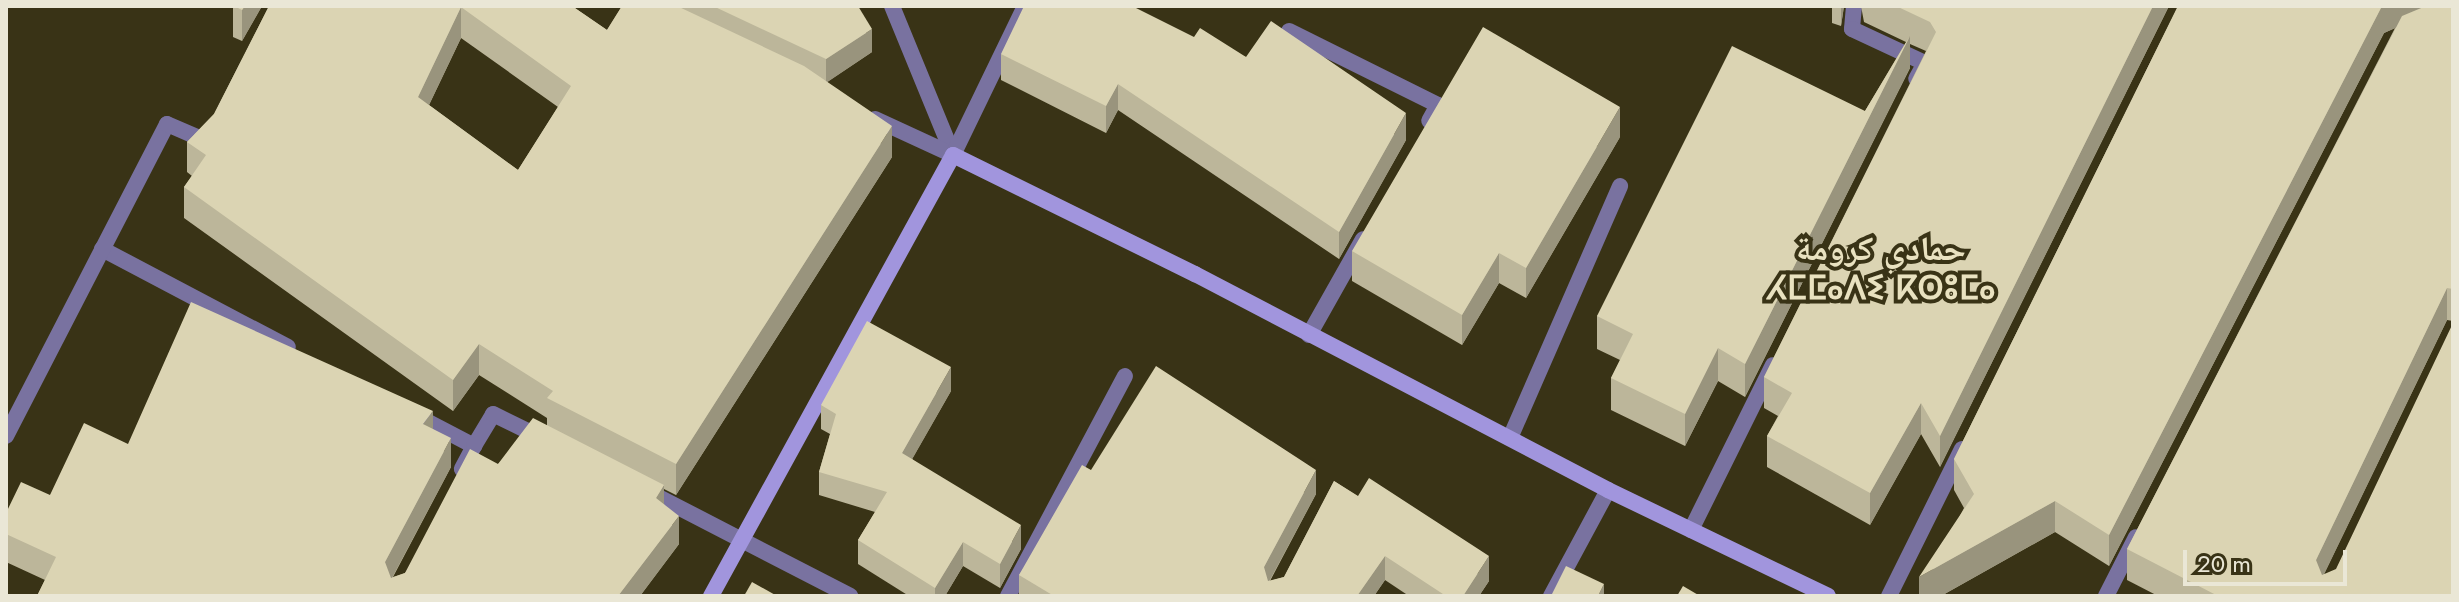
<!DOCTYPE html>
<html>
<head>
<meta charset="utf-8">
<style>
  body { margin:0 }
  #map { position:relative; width:2459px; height:602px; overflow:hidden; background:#393316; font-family:Jost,"Noto Naskh Arabic","Noto Sans Tifinagh",sans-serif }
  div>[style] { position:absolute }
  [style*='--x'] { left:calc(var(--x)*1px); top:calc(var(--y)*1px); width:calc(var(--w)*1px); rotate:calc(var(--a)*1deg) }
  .street>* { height:16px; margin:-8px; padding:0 8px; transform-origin:8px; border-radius:8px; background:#7972a0 }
  .secondary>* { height:16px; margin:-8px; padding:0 8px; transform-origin:8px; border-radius:8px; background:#a195dd }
  .wall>* { inset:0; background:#bcb69a }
  .shaded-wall>* { inset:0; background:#99947d }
  .building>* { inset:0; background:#dbd4b3 }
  span { translate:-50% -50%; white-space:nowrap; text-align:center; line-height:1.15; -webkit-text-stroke:8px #393316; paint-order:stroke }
  .quarter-label { font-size:34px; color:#e9e2c0; font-weight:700 }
  .frame { position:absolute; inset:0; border:8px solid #eae7d6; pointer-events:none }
  .scale { position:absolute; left:2183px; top:550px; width:164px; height:36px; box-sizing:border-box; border:4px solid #eae7d6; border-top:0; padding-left:10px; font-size:24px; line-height:28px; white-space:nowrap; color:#eae7d6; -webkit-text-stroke:6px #393316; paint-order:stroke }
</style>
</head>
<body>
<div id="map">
  <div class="street">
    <div style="--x:892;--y:6;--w:161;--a:67.7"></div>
    <div style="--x:1854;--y:6;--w:23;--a:95"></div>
    <div style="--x:1852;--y:29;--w:81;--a:25"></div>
    <div style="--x:1925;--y:63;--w:18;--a:119"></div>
    <div style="--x:1289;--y:31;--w:166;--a:26.4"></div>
    <div style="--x:1438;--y:105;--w:18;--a:119"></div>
    <div style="--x:875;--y:119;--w:86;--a:24.8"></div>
    <div style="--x:953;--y:155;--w:165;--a:-64.2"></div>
    <div style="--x:102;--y:249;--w:210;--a:27.8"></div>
    <div style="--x:1309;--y:335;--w:110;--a:-60.6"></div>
    <div style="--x:415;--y:415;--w:67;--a:27.7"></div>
    <div style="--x:474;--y:446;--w:26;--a:118"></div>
    <div style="--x:6;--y:436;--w:351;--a:-62.7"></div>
    <div style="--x:167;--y:124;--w:40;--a:23.4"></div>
    <div style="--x:204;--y:140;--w:9;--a:-58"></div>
    <div style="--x:1510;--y:438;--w:275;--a:-66.4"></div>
    <div style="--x:474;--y:446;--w:37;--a:-59"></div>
    <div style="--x:493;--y:414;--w:55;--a:26.1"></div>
    <div style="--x:645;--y:490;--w:231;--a:27.3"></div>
    <div style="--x:1691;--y:530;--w:184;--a:-63.6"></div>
    <div style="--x:1008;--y:596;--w:249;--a:-62"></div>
    <div style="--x:1551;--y:596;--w:120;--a:-61.7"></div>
    <div style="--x:1889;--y:596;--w:164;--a:-63.6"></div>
    <div style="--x:2106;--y:596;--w:66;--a:-63"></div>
  </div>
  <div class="secondary">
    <div style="--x:711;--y:596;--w:503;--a:-61.24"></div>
    <div style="--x:953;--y:155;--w:270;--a:26.2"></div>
    <div style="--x:1195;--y:274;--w:466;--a:27.6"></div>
    <div style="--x:1608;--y:490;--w:244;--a:25.7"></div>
  </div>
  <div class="wall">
    <div style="clip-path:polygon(233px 6px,262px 6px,242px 41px,233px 37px)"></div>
    <div style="clip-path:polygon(evenodd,269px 6px,572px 6px,607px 30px,622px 6px,858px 6px,872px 52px,827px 82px,892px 157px,676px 495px,664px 489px,664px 504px,679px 544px,640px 596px,37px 596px,45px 580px,6px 562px,6px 513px,50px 495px,128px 444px,433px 429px,451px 467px,393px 577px,405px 573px,498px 464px,547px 425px,547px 418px,479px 375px,453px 411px,184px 218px,184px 187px,192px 176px,187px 172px,187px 142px,214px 114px,269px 6px,461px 38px,558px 107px,518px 170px,429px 105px,461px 38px)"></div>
    <div style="clip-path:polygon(1832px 6px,1844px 6px,1841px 26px,1832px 23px)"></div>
    <div style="clip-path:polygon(1861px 6px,2169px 6px,1940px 467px,1921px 434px,1870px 525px,1767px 467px,1767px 436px,1778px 416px,1764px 408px,1764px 377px,1926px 51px,1910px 44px,1910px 68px,1745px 397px,1718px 381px,1685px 446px,1611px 410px,1611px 378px,1620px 360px,1597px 349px,1597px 316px,1865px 111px,1906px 42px,1864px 22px)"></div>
    <div style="clip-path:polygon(2178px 6px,2453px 6px,2453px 321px,2447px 320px,2324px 574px,2453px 596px,2158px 596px,2127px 580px,2127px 549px,2395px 28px,2384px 33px,2109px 566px,2055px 532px,1941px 596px,1919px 596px,1964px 508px,1954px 490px,1954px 459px)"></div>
    <div style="clip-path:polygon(1194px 37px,1246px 57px,1406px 140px,1339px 259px,1118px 110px,1106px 133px,1001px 80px,1001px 54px)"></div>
    <div style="clip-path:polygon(1620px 137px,1526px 298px,1499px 283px,1462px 345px,1352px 281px,1352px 251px)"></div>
    <div style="clip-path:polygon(951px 391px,912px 459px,1021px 549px,1000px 588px,963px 566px,945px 596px,909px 596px,858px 564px,858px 540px,875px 512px,819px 495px,819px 472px,830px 434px,821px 429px,821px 405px)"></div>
    <div style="clip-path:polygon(1091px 470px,1316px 494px,1270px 581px,1284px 577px,1334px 481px,1489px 581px,1479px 596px,1409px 596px,1385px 580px,1374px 596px,1019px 596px,1019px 575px)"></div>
  </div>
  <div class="shaded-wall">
    <div style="clip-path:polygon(245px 6px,262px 6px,242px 41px,242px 10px)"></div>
    <div style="clip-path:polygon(1841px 6px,1844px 6px,1841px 26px)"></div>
    <div style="clip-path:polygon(2153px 6px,2169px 6px,1940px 467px,1940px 436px)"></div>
    <div style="clip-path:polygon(2382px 6px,2446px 6px,2384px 33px,2109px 566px,2109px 535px)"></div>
    <div style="clip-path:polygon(461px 7px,461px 38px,418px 128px,418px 97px)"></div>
    <div style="clip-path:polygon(872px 29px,872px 52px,826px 83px,826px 59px)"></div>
    <div style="clip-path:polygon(1910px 36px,1910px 68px,1745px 397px,1745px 364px)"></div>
    <div style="clip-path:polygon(1118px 84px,1118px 110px,1106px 133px,1106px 106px)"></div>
    <div style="clip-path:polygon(1620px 107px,1620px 137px,1526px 298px,1526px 268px)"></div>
    <div style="clip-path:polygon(1406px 113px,1406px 140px,1339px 259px,1339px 232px)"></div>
    <div style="clip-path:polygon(892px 126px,892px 157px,676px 495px,676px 464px)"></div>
    <div style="clip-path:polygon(1499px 253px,1499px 283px,1462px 345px,1462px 315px)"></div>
    <div style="clip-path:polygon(2447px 288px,2447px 320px,2316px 591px,2316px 560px)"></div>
    <div style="clip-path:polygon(479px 344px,479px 375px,453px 411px,453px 380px)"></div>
    <div style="clip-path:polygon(1718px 348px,1718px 381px,1685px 446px,1685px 414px)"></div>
    <div style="clip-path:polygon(951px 367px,951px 391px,902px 477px,902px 453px)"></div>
    <div style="clip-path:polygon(1921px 403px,1921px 434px,1870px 525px,1870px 493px)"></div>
    <div style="clip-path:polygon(433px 411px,433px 439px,423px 424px)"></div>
    <div style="clip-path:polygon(451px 438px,451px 467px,385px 591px,385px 562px)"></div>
    <div style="clip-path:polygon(1316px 470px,1316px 494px,1264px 591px,1264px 567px)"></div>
    <div style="clip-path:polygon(664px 485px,664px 514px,656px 498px)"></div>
    <div style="clip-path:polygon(2055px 501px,2055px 532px,1941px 596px,1919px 596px,1919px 577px)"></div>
    <div style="clip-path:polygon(679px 516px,679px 544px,640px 596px,618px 596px)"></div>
    <div style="clip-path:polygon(1021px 525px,1021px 549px,1000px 588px,1000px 564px)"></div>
    <div style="clip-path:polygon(963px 542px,963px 566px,945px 596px,935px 596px,935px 588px)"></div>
    <div style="clip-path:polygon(1385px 556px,1385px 580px,1374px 596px,1357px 596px)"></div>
    <div style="clip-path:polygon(1489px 556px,1489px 581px,1479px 596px,1463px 596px)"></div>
    <div style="clip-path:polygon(1604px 584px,1604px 596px,1598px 596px)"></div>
  </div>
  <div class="building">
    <div style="clip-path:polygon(234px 6px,245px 6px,242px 10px)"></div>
    <div style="clip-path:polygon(evenodd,269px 6px,572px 6px,607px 30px,622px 6px,677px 6px,804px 66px,892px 126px,676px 464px,547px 398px,553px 391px,479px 344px,453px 380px,184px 187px,206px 155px,187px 142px,214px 114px,269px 6px,461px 7px,571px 86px,518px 170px,418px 97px,461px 7px)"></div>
    <div style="clip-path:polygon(713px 6px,858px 6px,872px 29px,826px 59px)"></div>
    <div style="clip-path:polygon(1024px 6px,1132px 6px,1194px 37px,1200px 28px,1246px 57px,1271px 21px,1406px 113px,1339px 232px,1118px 84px,1106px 106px,1001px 54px)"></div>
    <div style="clip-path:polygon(1896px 6px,2153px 6px,1940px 436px,1921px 403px,1870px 493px,1767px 436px,1792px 393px,1764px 377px,1936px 32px,1930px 22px)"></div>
    <div style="clip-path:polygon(2178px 6px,2382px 6px,2109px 535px,2055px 501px,1919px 577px,1974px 494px,1954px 459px)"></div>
    <div style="clip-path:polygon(2426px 6px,2453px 6px,2453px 289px,2447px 288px,2316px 560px,2322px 575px,2336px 569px,2453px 323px,2453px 596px,2218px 596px,2127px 549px,2402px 16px)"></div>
    <div style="clip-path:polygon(1483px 27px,1620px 107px,1526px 268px,1499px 253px,1462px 315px,1352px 251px)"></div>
    <div style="clip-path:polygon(1910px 36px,1745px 364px,1718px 348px,1685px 414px,1611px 378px,1633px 334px,1597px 316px,1732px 46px,1865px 111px)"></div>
    <div style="clip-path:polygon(191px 302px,433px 411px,423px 424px,451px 438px,385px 562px,391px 578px,405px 573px,470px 449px,498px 464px,533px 418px,664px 485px,656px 498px,679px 516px,618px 596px,366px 596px,364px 594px,362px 596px,37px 596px,56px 557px,6px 534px,6px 513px,21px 482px,50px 495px,84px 423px,128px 444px)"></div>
    <div style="clip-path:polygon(867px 321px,951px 367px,902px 453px,1021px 525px,1000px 564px,963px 542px,935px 588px,858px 540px,887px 492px,819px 472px,836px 414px,821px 405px)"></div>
    <div style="clip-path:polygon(1156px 366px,1316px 470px,1264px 567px,1268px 581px,1284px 577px,1334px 481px,1358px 496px,1369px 478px,1489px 556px,1463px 596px,1446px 596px,1385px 556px,1357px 596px,1054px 596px,1019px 575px,1082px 465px,1091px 470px)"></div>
    <div style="clip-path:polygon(1566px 566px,1604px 584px,1598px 596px,1551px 596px)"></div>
    <div style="clip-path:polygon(752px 582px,777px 596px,744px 596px)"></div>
    <div style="clip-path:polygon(1683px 586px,1700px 596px,1677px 596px)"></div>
  </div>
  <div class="quarter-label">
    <span style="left:1881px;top:268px">حمادي كرومة<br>ⵃⵎⵎⴰⴷⵉ ⴽⵔⵓⵎⴰ</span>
  </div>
  <div class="frame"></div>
  <div class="scale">20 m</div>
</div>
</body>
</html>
